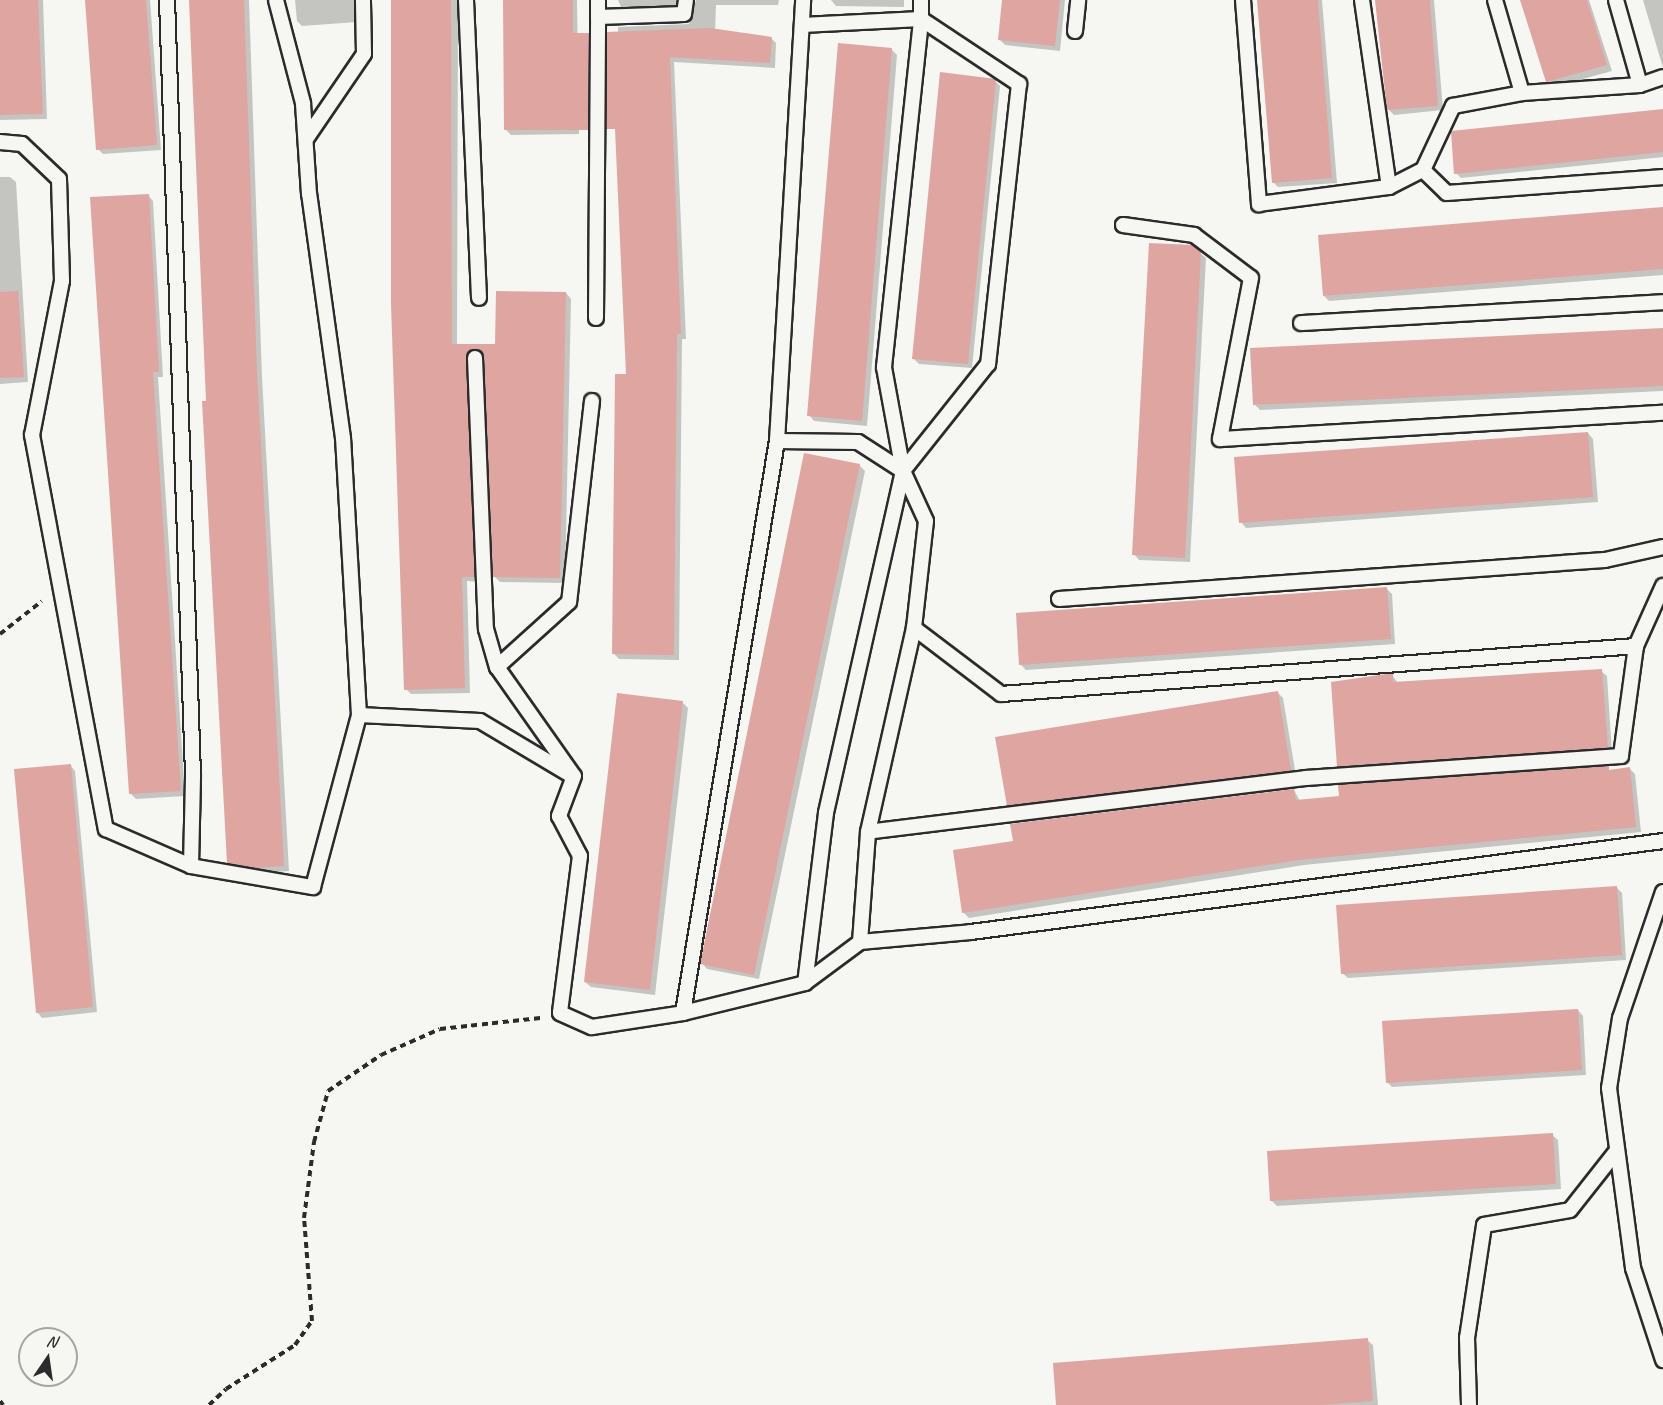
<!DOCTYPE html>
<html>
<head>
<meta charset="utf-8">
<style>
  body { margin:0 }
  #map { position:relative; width:1663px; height:1405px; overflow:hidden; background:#f6f6f2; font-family:Caveat,sans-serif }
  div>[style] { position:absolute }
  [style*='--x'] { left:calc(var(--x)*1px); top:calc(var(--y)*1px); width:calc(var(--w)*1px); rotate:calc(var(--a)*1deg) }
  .shadow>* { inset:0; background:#0003 }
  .building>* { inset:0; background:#dfa5a1 }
  .path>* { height:4px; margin-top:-2px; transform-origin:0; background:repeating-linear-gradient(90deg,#2b2b2b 0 6px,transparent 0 10.5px) }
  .roads { filter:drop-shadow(2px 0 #2b2b2b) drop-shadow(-2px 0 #2b2b2b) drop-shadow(0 2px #2b2b2b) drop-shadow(0 -2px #2b2b2b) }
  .lane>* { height:14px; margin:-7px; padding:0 7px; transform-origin:7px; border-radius:7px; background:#f6f6f2 }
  span { translate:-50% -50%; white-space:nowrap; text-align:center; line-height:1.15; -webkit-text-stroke:5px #f6f6f2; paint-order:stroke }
  .north { position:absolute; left:18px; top:1327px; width:60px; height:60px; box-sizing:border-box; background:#f6f6f2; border:2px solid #a5a5a2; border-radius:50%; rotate:13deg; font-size:16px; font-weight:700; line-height:24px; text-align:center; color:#2b2b2b }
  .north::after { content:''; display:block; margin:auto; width:21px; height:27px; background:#2b2b2b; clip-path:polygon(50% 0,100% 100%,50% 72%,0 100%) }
</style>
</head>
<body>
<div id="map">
  <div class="shadow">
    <div style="clip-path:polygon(0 0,43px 0,47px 119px,0 120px)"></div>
    <div style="clip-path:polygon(88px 0,150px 0,161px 150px,103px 154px,98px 149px)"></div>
    <div style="clip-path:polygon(191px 0,249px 0,262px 377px,289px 871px,262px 873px,234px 868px,229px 862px)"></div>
    <div style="clip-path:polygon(295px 0,355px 0,357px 22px,302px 26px,297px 21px)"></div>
    <div style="clip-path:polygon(393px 0,458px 0,457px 346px,497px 345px,566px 293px,571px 299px,565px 583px,500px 582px,494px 576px,485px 357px,481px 353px,471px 364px,480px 582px,467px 581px,470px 693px,411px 694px,406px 689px)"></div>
    <div style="clip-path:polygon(504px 0,577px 0,579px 134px,511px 135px,506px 130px)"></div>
    <div style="clip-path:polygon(618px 0,684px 0,681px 10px,623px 12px)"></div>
    <div style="clip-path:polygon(696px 0,779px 0,778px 5px,716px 5px,715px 33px,771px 38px,776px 43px,775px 68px,674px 62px,686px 339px,682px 339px,679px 660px,619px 659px,614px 654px,627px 375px,617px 136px,618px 27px,689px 24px)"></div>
    <div style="clip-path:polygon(831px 0,904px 0,904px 7px,836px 6px)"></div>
    <div style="clip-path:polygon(1004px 0,1065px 0,1060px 51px,1005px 45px,1000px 40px)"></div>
    <div style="clip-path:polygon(1259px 0,1322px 0,1337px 183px,1278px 187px,1273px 182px)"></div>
    <div style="clip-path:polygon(1376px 0,1434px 0,1443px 110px,1394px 115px,1388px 109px)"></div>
    <div style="clip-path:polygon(1521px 0,1589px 0,1612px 71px,1553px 87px,1547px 82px)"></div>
    <div style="clip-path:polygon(1643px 0,1663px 0,1663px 68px)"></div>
    <div style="clip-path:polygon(891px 49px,897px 55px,867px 426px,814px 421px,809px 415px)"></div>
    <div style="clip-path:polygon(995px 81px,1000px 86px,972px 368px,919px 364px,913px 358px)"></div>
    <div style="clip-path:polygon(1663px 110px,1663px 157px,1461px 178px,1456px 173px)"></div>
    <div style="clip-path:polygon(0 177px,10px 177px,16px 182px,28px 382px,0 384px)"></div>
    <div style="clip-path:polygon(148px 195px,153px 201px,163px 377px,158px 377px,185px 796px,136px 799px,130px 793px)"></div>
    <div style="clip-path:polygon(1663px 209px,1663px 275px,1329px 301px,1324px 296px)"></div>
    <div style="clip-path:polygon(1200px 253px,1206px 258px,1190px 562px,1139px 560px,1134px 554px)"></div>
    <div style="clip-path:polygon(1663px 329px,1663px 391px,1260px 410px,1255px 405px)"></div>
    <div style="clip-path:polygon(1588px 433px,1593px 439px,1598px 502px,1246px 528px,1241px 522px)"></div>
    <div style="clip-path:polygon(859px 465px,865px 471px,759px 979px,707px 969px,702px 963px)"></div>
    <div style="clip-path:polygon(1387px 589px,1392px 594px,1395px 644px,1026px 670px,1020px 664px)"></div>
    <div style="clip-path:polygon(1601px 671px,1607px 676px,1612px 753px,1344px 772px,1338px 766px,1392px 675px,1398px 683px)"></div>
    <div style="clip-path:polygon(1277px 692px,1283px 698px,1296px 776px,1014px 811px,1008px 805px)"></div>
    <div style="clip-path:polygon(682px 702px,688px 708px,655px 995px,591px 987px,585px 982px)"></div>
    <div style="clip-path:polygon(70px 765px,75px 771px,97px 1012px,42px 1018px,37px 1012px)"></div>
    <div style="clip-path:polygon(1630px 769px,1635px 774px,1641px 832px,1304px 865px,969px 918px,963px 912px,1294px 790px,1300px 801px)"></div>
    <div style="clip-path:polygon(1617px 888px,1622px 893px,1626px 960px,1348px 978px,1342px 973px)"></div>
    <div style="clip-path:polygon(1578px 1010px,1583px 1016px,1586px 1075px,1392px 1087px,1387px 1082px)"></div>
    <div style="clip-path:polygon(1552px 1135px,1558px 1140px,1561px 1189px,1277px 1206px,1271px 1200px)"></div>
    <div style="clip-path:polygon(1367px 1340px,1373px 1345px,1378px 1405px,1058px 1405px)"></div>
  </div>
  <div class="building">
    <div style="clip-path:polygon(0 0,38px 0,43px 114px,0 115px)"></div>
    <div style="clip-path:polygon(85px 0,146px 0,157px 145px,96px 150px)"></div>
    <div style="clip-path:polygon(189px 0,244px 0,257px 371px,284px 866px,256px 868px,227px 863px,202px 401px,206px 401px)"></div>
    <div style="clip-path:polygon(391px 0,451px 0,452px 344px,495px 344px,496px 291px,566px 292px,560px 578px,493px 577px,484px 358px,475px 349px,467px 354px,475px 577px,462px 577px,465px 688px,404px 690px,391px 304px)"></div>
    <div style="clip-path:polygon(503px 0,573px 0,573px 33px,589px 33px,588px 130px,504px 130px)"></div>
    <div style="clip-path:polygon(1002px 0,1060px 0,1055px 46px,998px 40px)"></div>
    <div style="clip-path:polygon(1257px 0,1318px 0,1332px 178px,1272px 183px)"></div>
    <div style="clip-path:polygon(1375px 0,1430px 0,1438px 106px,1387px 110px)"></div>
    <div style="clip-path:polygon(1520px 0,1587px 0,1607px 65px,1546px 82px)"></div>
    <div style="clip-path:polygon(710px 28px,772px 37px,770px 63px,670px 57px,681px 334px,677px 334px,674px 655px,612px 654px,615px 374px,626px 374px,615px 129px,606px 129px,607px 32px)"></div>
    <div style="clip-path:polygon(838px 43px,892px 48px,862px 421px,807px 416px)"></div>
    <div style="clip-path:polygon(940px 72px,996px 79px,968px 364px,912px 359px)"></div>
    <div style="clip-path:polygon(1663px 109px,1663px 152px,1454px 174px,1451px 131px)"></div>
    <div style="clip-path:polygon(149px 194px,159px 372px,153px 372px,181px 791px,129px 794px,90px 197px)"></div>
    <div style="clip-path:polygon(1663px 207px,1663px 269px,1323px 296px,1318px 235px)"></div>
    <div style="clip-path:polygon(1149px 243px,1193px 245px,1201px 252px,1185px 558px,1132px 555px)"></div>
    <div style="clip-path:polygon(18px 291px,24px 377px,0 378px,0 292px)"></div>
    <div style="clip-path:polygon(1663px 328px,1663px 386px,1253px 405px,1250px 348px)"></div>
    <div style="clip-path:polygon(1588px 432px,1593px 497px,1239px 523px,1234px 457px)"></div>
    <div style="clip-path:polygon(804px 453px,860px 464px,754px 975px,700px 964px)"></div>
    <div style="clip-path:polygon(1387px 587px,1391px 639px,1019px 665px,1016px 613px)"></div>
    <div style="clip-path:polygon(1602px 669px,1608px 748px,1337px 767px,1331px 682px,1393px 673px,1393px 682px)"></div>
    <div style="clip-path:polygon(1278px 691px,1291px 771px,1007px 806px,995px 737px)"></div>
    <div style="clip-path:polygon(617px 693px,683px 701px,650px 990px,584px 982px)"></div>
    <div style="clip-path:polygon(71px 764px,93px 1007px,36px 1013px,14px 769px)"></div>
    <div style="clip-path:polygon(1609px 766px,1609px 770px,1630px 767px,1636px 827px,1298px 860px,962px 913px,953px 850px,1013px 841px,1010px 824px,1294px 789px,1296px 800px,1339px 796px,1338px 785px)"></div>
    <div style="clip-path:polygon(1617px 886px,1622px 955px,1341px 974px,1336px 905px)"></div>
    <div style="clip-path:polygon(1578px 1009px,1582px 1070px,1386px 1083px,1382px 1021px)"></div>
    <div style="clip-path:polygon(1553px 1133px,1556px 1184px,1270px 1201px,1267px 1151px)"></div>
    <div style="clip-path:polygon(1368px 1338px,1373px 1401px,1321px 1405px,1056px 1405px,1053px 1363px)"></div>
  </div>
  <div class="path">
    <div style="--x:0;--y:634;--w:53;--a:-38.2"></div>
    <div style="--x:0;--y:1401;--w:5;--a:53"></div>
    <div style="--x:209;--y:1405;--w:23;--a:-43"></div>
    <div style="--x:226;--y:1389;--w:82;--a:-32.5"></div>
    <div style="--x:295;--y:1345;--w:29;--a:-55"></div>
    <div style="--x:312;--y:1321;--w:103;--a:-94.4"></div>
    <div style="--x:304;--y:1218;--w:77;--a:-82.5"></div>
    <div style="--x:314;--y:1142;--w:53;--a:-74.6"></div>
    <div style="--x:328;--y:1091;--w:64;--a:-34.2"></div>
    <div style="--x:381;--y:1055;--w:64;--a:-23.8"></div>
    <div style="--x:440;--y:1029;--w:101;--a:-6.3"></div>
  </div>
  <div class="roads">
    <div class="lane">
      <div style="--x:466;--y:0;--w:298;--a:87.5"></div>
      <div style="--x:598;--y:0;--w:17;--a:90"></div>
      <div style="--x:1243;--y:0;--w:205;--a:85.5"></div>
      <div style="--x:1259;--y:204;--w:131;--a:-7.5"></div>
      <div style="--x:1362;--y:0;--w:189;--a:81.8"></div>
      <div style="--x:1389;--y:187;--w:38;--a:-27"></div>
      <div style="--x:1423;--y:170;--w:33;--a:44"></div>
      <div style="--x:1447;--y:193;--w:217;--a:-4.2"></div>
      <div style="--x:1495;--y:0;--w:97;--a:73.8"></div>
      <div style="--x:1616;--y:0;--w:88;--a:74.2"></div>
      <div style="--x:802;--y:25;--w:119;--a:-2.9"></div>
      <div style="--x:921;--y:19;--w:19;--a:-90"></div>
      <div style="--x:1075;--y:31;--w:31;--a:-84"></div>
      <div style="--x:306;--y:139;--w:103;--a:-55.7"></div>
      <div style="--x:364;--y:54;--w:54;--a:-91.1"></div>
      <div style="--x:0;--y:142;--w:22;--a:5"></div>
      <div style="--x:22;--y:144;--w:51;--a:43.4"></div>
      <div style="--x:59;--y:179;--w:102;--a:88.3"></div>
      <div style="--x:62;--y:281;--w:157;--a:101"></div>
      <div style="--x:32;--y:435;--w:401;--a:79.4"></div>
      <div style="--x:106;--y:829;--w:93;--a:23.5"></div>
      <div style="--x:191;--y:866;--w:91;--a:-88.7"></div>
      <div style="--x:193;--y:775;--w:775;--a:-91.92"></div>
      <div style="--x:1423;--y:170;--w:71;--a:-64.9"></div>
      <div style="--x:1453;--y:106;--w:70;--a:-10.7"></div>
      <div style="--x:1522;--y:93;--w:118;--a:-3.9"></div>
      <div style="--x:1640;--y:85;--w:24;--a:-19"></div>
      <div style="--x:1123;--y:225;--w:72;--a:8"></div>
      <div style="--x:1194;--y:235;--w:71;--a:37"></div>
      <div style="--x:1251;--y:278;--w:164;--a:100.9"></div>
      <div style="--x:1220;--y:439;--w:444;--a:-3.4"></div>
      <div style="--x:596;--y:318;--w:301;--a:-89.6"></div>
      <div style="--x:598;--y:17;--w:86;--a:-2"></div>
      <div style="--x:684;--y:14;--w:14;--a:-82"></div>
      <div style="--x:1301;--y:323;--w:363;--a:-3.3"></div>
      <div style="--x:475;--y:358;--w:271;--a:87.7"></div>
      <div style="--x:486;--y:629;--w:40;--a:74"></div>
      <div style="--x:592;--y:401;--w:202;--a:96.5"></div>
      <div style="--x:569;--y:602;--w:97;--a:137.9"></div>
      <div style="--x:497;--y:667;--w:133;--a:54.8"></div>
      <div style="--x:574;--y:776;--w:43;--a:110.6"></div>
      <div style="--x:559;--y:816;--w:45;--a:62.3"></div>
      <div style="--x:580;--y:856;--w:158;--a:97.3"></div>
      <div style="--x:560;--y:1013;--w:35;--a:24"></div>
      <div style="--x:592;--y:1027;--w:92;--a:-8.7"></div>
      <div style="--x:683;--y:1013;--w:126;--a:-13.8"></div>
      <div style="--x:805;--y:983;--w:69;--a:-36.7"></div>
      <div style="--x:860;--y:942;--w:111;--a:-5.1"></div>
      <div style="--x:971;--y:932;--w:698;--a:-7.49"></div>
      <div style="--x:777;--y:441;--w:81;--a:0.7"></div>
      <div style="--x:858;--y:442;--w:54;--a:32.8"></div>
      <div style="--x:903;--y:471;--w:351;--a:102.7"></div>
      <div style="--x:826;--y:813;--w:171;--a:97"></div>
      <div style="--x:903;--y:471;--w:106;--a:-100.4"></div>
      <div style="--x:884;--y:367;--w:350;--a:-83.9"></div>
      <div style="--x:921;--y:19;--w:118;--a:33.6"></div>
      <div style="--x:1019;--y:84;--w:282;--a:96.3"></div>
      <div style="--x:988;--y:364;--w:137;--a:128.5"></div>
      <div style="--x:903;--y:471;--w:55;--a:65.3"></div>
      <div style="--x:926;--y:521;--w:108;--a:96.4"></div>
      <div style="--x:1059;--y:599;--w:547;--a:-4.09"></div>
      <div style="--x:1605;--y:560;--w:59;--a:-12.6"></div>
      <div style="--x:1636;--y:646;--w:66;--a:-65.8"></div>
      <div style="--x:359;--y:715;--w:121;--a:2.8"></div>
      <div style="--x:480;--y:721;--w:104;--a:30.8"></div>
      <div style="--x:191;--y:866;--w:124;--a:9.8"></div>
      <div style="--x:313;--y:887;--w:178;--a:-75"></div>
      <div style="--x:359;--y:715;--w:277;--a:-93.3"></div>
      <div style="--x:343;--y:438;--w:246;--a:-97.9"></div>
      <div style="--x:309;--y:194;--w:91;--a:-93.8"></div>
      <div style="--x:303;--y:103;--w:106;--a:-104.7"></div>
      <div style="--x:1663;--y:892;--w:133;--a:108.8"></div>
      <div style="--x:1620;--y:1018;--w:71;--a:98.9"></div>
      <div style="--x:1609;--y:1088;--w:182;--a:82.4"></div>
      <div style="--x:1633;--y:1268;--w:97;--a:71.9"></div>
      <div style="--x:860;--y:942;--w:110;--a:-85.8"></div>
      <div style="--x:868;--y:832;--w:209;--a:-77.3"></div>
      <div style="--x:914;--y:628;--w:109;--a:37.2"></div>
      <div style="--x:1001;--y:694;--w:637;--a:-4.32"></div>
      <div style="--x:1636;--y:646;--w:111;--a:97.8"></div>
      <div style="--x:1621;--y:756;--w:316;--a:176"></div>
      <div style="--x:1306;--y:778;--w:441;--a:173"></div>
      <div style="--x:683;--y:1013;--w:580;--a:-80.67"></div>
      <div style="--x:777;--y:441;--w:442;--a:-86.6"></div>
      <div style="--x:1469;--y:1405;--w:67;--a:-91.7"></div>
      <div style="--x:1467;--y:1338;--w:114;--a:-81.4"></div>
      <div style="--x:1484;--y:1225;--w:87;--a:-9.9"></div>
      <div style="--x:1570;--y:1210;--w:73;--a:-51.7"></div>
    </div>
  </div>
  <div class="north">N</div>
</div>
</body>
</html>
